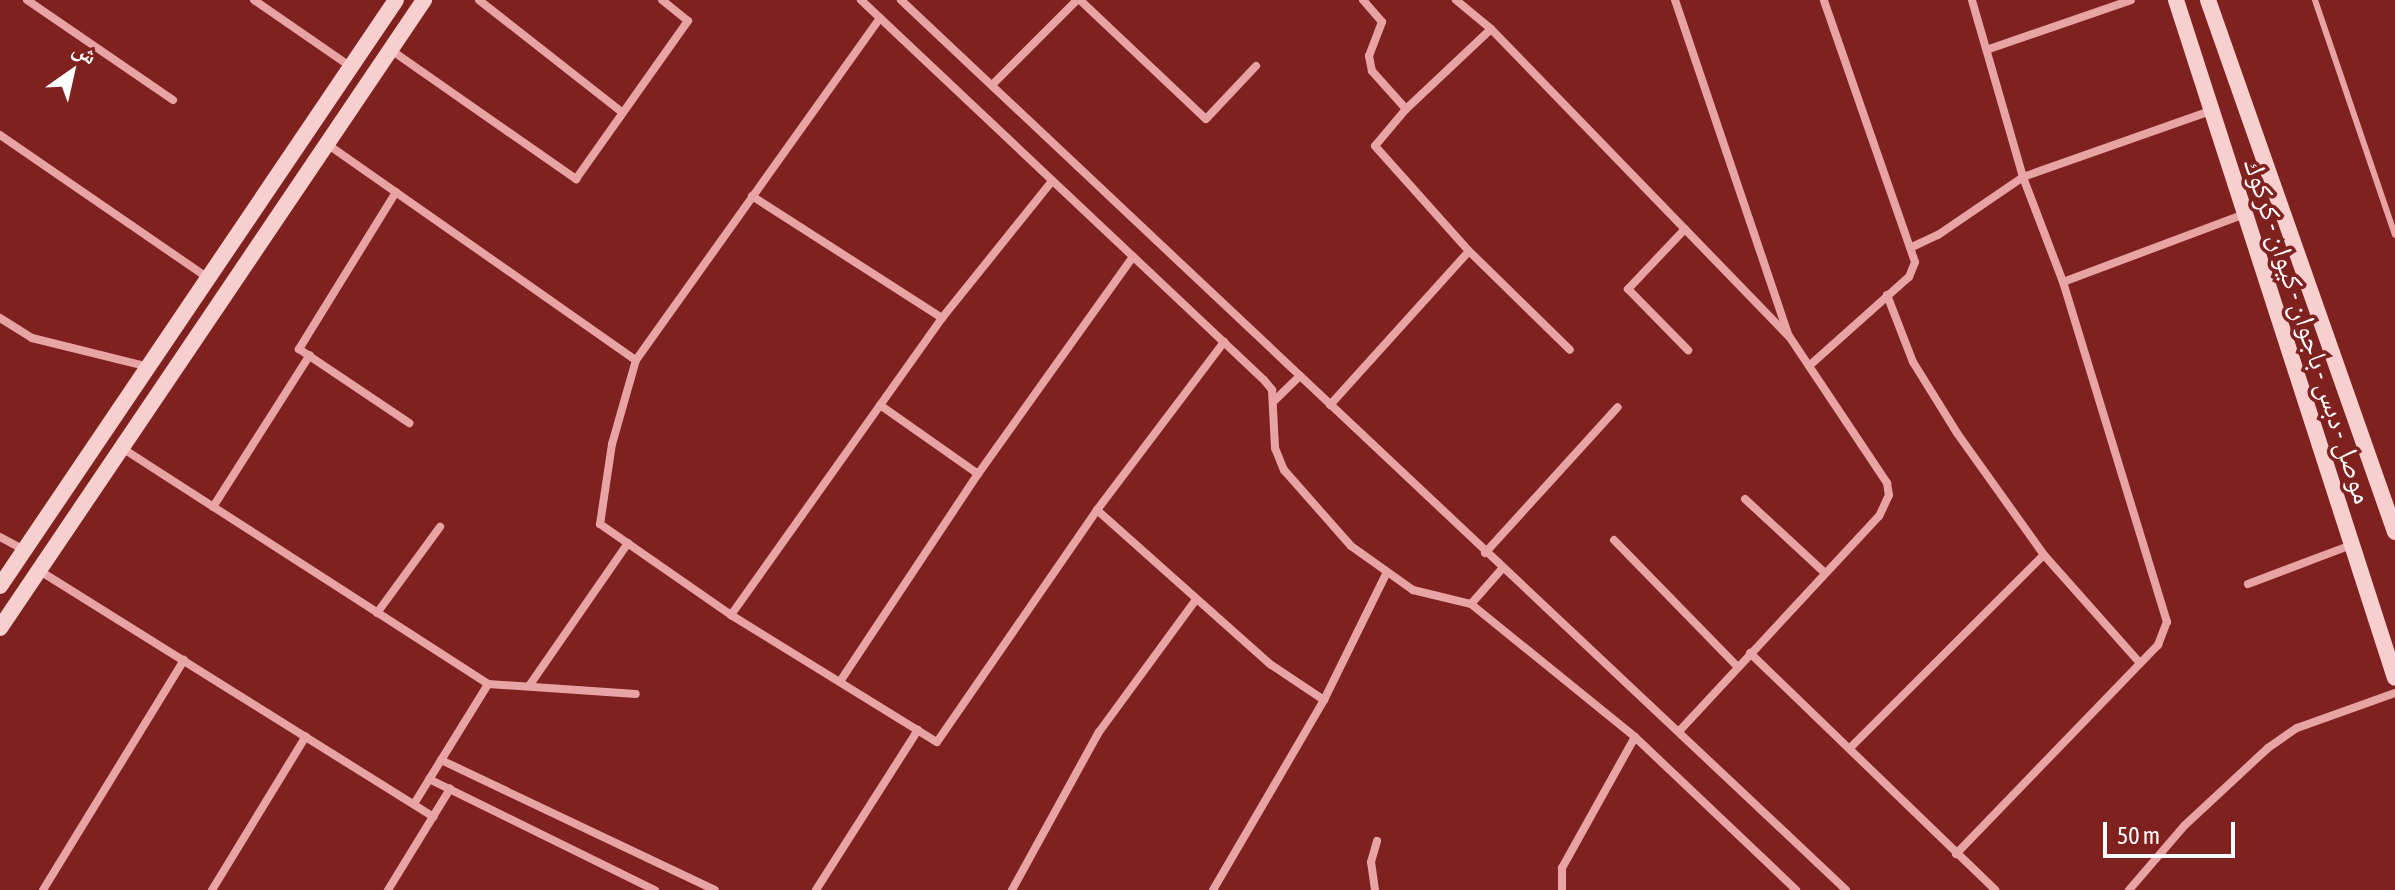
<!DOCTYPE html>
<html>
<head>
<meta charset="utf-8">
<style>
  body { margin:0 }
  #map { position:relative; width:2395px; height:890px; overflow:hidden; background:#7f211f; font-family:"Asap Condensed","Noto Naskh Arabic",sans-serif }
  div>[style] { position:absolute }
  [style*='--x'] { left:calc(var(--x)*1px); top:calc(var(--y)*1px); width:calc(var(--w)*1px); rotate:calc(var(--a)*1deg) }
  .lane>* { height:6px; margin:-3px; padding:0 3px; transform-origin:3px; border-radius:3px; background:#e8a4a4 }
  .street>* { height:8px; margin:-4px; padding:0 4px; transform-origin:4px; border-radius:4px; background:#e8a4a4 }
  .secondary>* { height:16px; margin:-8px; padding:0 8px; transform-origin:8px; border-radius:8px; background:#f6cfce }
  span { translate:-50% -50%; white-space:nowrap; text-align:center; line-height:1.15; -webkit-text-stroke:7px #7f211f; paint-order:stroke }
  .street-label { font-size:28px; color:#fff }
  .north { position:absolute; left:32px; top:32px; width:80px; height:80px; -webkit-text-stroke:6px #7f211f; paint-order:stroke; rotate:34deg; font-size:22px; font-weight:700; line-height:32px; text-align:center; color:#fff }
  .north::after { content:''; display:block; margin:auto; width:28px; height:36px; background:#fff; clip-path:polygon(50% 0,100% 100%,50% 72%,0 100%) }
  .scale { position:absolute; left:2103px; top:822px; width:132px; height:36px; box-sizing:border-box; border:4px solid #fff; border-top:0; padding-left:10px; font-size:24px; line-height:28px; white-space:nowrap; color:#fff; -webkit-text-stroke:6px #7f211f; paint-order:stroke }
</style>
</head>
<body>
<div id="map">
  <div class="lane">
    <div style="--x:2315;--y:0;--w:248;--a:71.2"></div>
  </div>
  <div class="street">
    <div style="--x:27;--y:0;--w:177;--a:34.4"></div>
    <div style="--x:254;--y:0;--w:118;--a:34.6"></div>
    <div style="--x:479;--y:0;--w:182;--a:38.1"></div>
    <div style="--x:861;--y:0;--w:554;--a:43.32"></div>
    <div style="--x:1264;--y:380;--w:13;--a:51"></div>
    <div style="--x:1272;--y:390;--w:58;--a:87"></div>
    <div style="--x:1275;--y:448;--w:24;--a:68"></div>
    <div style="--x:1284;--y:470;--w:101;--a:48.6"></div>
    <div style="--x:1351;--y:546;--w:76;--a:35.4"></div>
    <div style="--x:1413;--y:590;--w:60;--a:13.6"></div>
    <div style="--x:1471;--y:604;--w:211;--a:39"></div>
    <div style="--x:1635;--y:737;--w:222;--a:43.5"></div>
    <div style="--x:901;--y:0;--w:1298;--a:43.28"></div>
    <div style="--x:1080;--y:0;--w:173;--a:43.4"></div>
    <div style="--x:1206;--y:119;--w:73;--a:-46.7"></div>
    <div style="--x:1363;--y:0;--w:29;--a:49"></div>
    <div style="--x:1382;--y:22;--w:36;--a:111"></div>
    <div style="--x:1369;--y:56;--w:15;--a:79"></div>
    <div style="--x:1372;--y:71;--w:51;--a:48.2"></div>
    <div style="--x:1456;--y:0;--w:45;--a:39.6"></div>
    <div style="--x:1491;--y:29;--w:428;--a:45.9"></div>
    <div style="--x:1789;--y:336;--w:177;--a:56.3"></div>
    <div style="--x:1887;--y:483;--w:12;--a:81"></div>
    <div style="--x:1889;--y:495;--w:23;--a:115"></div>
    <div style="--x:1879;--y:516;--w:292;--a:132.9"></div>
    <div style="--x:1675;--y:0;--w:352;--a:71.3"></div>
    <div style="--x:880;--y:18;--w:420;--a:125.5"></div>
    <div style="--x:636;--y:360;--w:87;--a:105.9"></div>
    <div style="--x:612;--y:444;--w:81;--a:98.5"></div>
    <div style="--x:600;--y:524;--w:160;--a:34.8"></div>
    <div style="--x:731;--y:615;--w:242;--a:31.7"></div>
    <div style="--x:937;--y:742;--w:282;--a:-55.4"></div>
    <div style="--x:1097;--y:510;--w:211;--a:-52.9"></div>
    <div style="--x:1491;--y:29;--w:117;--a:136.7"></div>
    <div style="--x:1406;--y:109;--w:48;--a:130"></div>
    <div style="--x:1375;--y:146;--w:141;--a:48.2"></div>
    <div style="--x:1469;--y:251;--w:141;--a:44.4"></div>
    <div style="--x:1989;--y:49;--w:150;--a:-19"></div>
    <div style="--x:391;--y:50;--w:226;--a:34.9"></div>
    <div style="--x:576;--y:179;--w:194;--a:-54.7"></div>
    <div style="--x:688;--y:21;--w:33;--a:-141"></div>
    <div style="--x:992;--y:85;--w:120;--a:-45"></div>
    <div style="--x:0;--y:135;--w:252;--a:34.5"></div>
    <div style="--x:327;--y:144;--w:377;--a:35"></div>
    <div style="--x:396;--y:192;--w:185;--a:121.7"></div>
    <div style="--x:299;--y:349;--w:133;--a:33.9"></div>
    <div style="--x:752;--y:196;--w:226;--a:32.7"></div>
    <div style="--x:1685;--y:229;--w:83;--a:133.5"></div>
    <div style="--x:1628;--y:289;--w:86;--a:45.5"></div>
    <div style="--x:1912;--y:247;--w:29;--a:-25"></div>
    <div style="--x:1938;--y:235;--w:103;--a:-34.3"></div>
    <div style="--x:2023;--y:177;--w:196;--a:-19.4"></div>
    <div style="--x:2063;--y:282;--w:194;--a:-20.5"></div>
    <div style="--x:1887;--y:295;--w:72;--a:68.8"></div>
    <div style="--x:1913;--y:362;--w:84;--a:58.2"></div>
    <div style="--x:1957;--y:433;--w:150;--a:54.5"></div>
    <div style="--x:2044;--y:555;--w:144;--a:48.4"></div>
    <div style="--x:0;--y:318;--w:38;--a:32"></div>
    <div style="--x:32;--y:338;--w:116;--a:13.9"></div>
    <div style="--x:1809;--y:366;--w:134;--a:-41.7"></div>
    <div style="--x:1909;--y:277;--w:16;--a:-68"></div>
    <div style="--x:1915;--y:262;--w:277;--a:-109.2"></div>
    <div style="--x:1274;--y:401;--w:36;--a:-44"></div>
    <div style="--x:880;--y:405;--w:120;--a:35.1"></div>
    <div style="--x:1330;--y:405;--w:207;--a:-47.9"></div>
    <div style="--x:122;--y:448;--w:435;--a:32.8"></div>
    <div style="--x:488;--y:684;--w:148;--a:3.9"></div>
    <div style="--x:1745;--y:499;--w:109;--a:42.8"></div>
    <div style="--x:213;--y:507;--w:180;--a:-57.5"></div>
    <div style="--x:1097;--y:510;--w:232;--a:41.7"></div>
    <div style="--x:1270;--y:664;--w:65;--a:33.7"></div>
    <div style="--x:0;--y:537;--w:27;--a:28"></div>
    <div style="--x:1614;--y:540;--w:177;--a:45.7"></div>
    <div style="--x:1485;--y:553;--w:197;--a:-47.7"></div>
    <div style="--x:40;--y:571;--w:464;--a:32"></div>
    <div style="--x:2248;--y:584;--w:110;--a:-20.7"></div>
    <div style="--x:1471;--y:604;--w:45;--a:-48.6"></div>
    <div style="--x:377;--y:613;--w:107;--a:-53.8"></div>
    <div style="--x:731;--y:615;--w:364;--a:-54.6"></div>
    <div style="--x:942;--y:318;--w:176;--a:-51.2"></div>
    <div style="--x:1750;--y:653;--w:341;--a:44"></div>
    <div style="--x:841;--y:680;--w:247;--a:-56.4"></div>
    <div style="--x:978;--y:474;--w:267;--a:-54.5"></div>
    <div style="--x:529;--y:686;--w:174;--a:-55.3"></div>
    <div style="--x:1851;--y:747;--w:272;--a:-44.9"></div>
    <div style="--x:441;--y:760;--w:303;--a:25.4"></div>
    <div style="--x:429;--y:779;--w:252;--a:26.2"></div>
    <div style="--x:414;--y:804;--w:141;--a:-58.3"></div>
    <div style="--x:1956;--y:854;--w:291;--a:-46"></div>
    <div style="--x:2158;--y:645;--w:25;--a:-69"></div>
    <div style="--x:2167;--y:622;--w:356;--a:-107"></div>
    <div style="--x:2063;--y:282;--w:112;--a:-110.9"></div>
    <div style="--x:2023;--y:177;--w:184;--a:-106.1"></div>
    <div style="--x:43;--y:890;--w:270;--a:-58.5"></div>
    <div style="--x:212;--y:890;--w:180;--a:-58.6"></div>
    <div style="--x:388;--y:890;--w:119;--a:-58.5"></div>
    <div style="--x:816;--y:890;--w:190;--a:-57.5"></div>
    <div style="--x:1012;--y:890;--w:180;--a:-61.2"></div>
    <div style="--x:1099;--y:732;--w:162;--a:-53.8"></div>
    <div style="--x:1213;--y:890;--w:220;--a:-59.7"></div>
    <div style="--x:1324;--y:700;--w:140;--a:-63.8"></div>
    <div style="--x:1375;--y:890;--w:28;--a:-98"></div>
    <div style="--x:1371;--y:862;--w:22;--a:-74"></div>
    <div style="--x:1562;--y:890;--w:22;--a:-90"></div>
    <div style="--x:1562;--y:868;--w:150;--a:-60.9"></div>
    <div style="--x:2129;--y:890;--w:84;--a:-49.3"></div>
    <div style="--x:2184;--y:826;--w:115;--a:-42.9"></div>
    <div style="--x:2268;--y:748;--w:35;--a:-35"></div>
    <div style="--x:2297;--y:728;--w:104;--a:-19.7"></div>
  </div>
  <div class="secondary">
    <div style="--x:2176;--y:0;--w:712;--a:72.1"></div>
    <div style="--x:2208;--y:0;--w:564;--a:70.63"></div>
    <div style="--x:0;--y:586;--w:707;--a:-55.95"></div>
    <div style="--x:0;--y:628;--w:758;--a:-55.97"></div>
  </div>
  <div class="street-label">
    <span style="left:2309px;top:331px;rotate:72deg">موصل - دبس - باجوان - كيوان - كركوك</span>
  </div>
  <div class="north">ش</div>
  <div class="scale">50 m</div>
</div>
</body>
</html>
